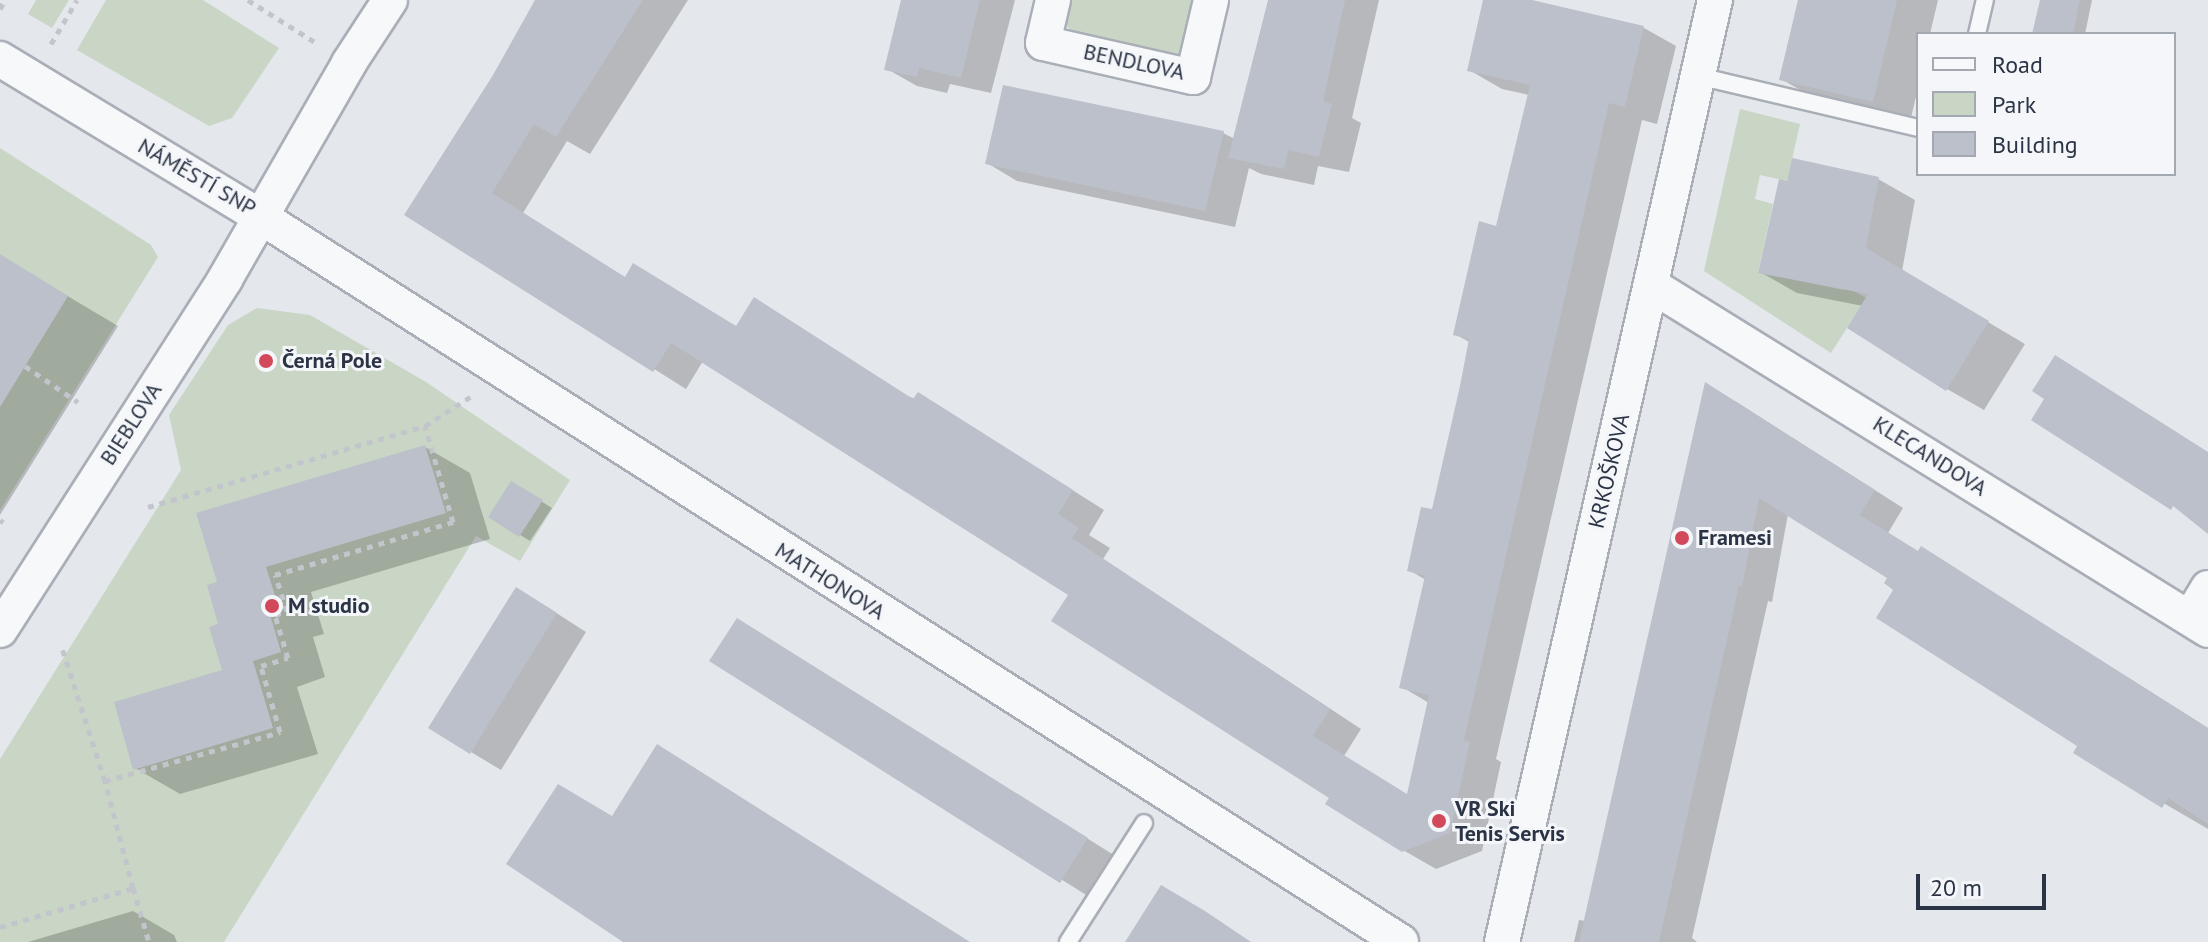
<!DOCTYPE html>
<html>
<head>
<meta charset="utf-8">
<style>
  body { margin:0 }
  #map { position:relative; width:2208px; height:942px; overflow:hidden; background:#e4e7ec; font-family:"PT Sans",sans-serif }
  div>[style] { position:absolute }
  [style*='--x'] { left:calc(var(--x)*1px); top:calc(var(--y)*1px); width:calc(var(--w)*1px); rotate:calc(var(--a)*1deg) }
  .green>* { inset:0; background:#c9d6c5 }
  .shadow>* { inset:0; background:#0003 }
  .building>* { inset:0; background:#bbc0ca }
  .path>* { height:5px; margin-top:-2.5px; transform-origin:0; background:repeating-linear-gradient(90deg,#c2c5cb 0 6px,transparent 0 12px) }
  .roads { filter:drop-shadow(2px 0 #a9aeb7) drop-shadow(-2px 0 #a9aeb7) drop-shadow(0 2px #a9aeb7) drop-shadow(0 -2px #a9aeb7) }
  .lane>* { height:16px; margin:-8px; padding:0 8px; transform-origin:8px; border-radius:8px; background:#f7f8fa }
  .street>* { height:34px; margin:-17px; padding:0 17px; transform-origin:17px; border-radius:17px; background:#f7f8fa }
  .dots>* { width:22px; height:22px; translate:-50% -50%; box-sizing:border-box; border:4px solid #f4f6f9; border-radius:50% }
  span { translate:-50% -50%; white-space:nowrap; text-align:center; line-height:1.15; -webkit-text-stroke:6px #f4f6f9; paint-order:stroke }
  .street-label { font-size:22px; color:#2b3445 }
  .poi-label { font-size:22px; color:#2b3445; font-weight:700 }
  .left { translate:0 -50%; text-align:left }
  .legend { position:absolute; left:1916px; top:32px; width:260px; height:144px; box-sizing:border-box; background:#f4f6f9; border:2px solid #a4a8b1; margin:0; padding:10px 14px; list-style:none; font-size:24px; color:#2b3445 }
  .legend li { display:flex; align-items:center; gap:16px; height:40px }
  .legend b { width:40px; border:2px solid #a4a8b1 }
  .scale { position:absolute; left:1916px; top:874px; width:130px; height:36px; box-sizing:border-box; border:4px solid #2b3445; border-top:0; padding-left:10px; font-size:24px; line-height:28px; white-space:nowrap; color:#2b3445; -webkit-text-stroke:6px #f4f6f9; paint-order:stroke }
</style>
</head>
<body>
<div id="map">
  <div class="green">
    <div style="clip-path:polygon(36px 0,69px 0,52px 28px,28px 14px)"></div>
    <div style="clip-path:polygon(106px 0,203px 0,279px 48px,232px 118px,209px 126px,77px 50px)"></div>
    <div style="clip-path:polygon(1065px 0,1202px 0,1190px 50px,1179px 57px,1075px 34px,1063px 23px)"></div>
    <div style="clip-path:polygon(1740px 109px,1800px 124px,1787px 181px,1760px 175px,1755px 199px,1773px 204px,1758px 272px,1844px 290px,1847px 287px,1866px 298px,1831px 353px,1704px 271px)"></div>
    <div style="clip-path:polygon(0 148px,151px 245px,158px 257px,0 510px)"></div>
    <div style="clip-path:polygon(257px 308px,310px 315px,426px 382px,570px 480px,520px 561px,476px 536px,224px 942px,0 942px,0 759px,181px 470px,169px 415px,228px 325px)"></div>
  </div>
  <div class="shadow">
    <div style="clip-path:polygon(542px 0,688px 0,590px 154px,567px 141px,523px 213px,626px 279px,737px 328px,950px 413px,1104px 510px,1089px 535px,1110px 548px,1103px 559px,1361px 729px,1344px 756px,1408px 796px,1429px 703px,1402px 687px,1426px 580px,1409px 570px,1433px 511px,1471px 343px,1455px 334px,1498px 228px,1529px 95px,1502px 89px,1469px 70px,1485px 0,1523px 0,1644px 28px,1676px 46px,1657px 124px,1642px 120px,1496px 759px,1501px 762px,1482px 851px,1436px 869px,1403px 850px,1071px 594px,703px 361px,686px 389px,407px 214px)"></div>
    <div style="clip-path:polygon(903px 0,1015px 0,991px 93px,950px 84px,947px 93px,917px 86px,887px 69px)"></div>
    <div style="clip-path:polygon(1270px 0,1379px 0,1352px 118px,1361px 123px,1349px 172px,1318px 166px,1314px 185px,1261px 174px,1249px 168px,1235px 227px,1017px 181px,987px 163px,1223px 133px,1235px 139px)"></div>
    <div style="clip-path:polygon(1799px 0,1938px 0,1930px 34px,1918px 34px,1918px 88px,1910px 122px,1818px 100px,1781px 79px)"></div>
    <div style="clip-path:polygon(2042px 0,2092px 0,2085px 34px,2034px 34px)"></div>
    <div style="clip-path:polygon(1878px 179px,1915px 200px,1902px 271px,2025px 344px,1984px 410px,1947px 389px,1863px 306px,1797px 293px,1760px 272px)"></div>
    <div style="clip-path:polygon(7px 260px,118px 326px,0 515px,0 271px)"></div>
    <div style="clip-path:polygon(1735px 401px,1903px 508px,1888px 533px,1920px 553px,1951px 566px,2208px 728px,2208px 829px,2076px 752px,2079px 745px,1896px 589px,1890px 577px,1788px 514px,1772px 602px,1768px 601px,1692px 938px,1697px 942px,1574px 942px,1579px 920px,1585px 921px)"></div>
    <div style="clip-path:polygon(425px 447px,470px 473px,490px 539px,311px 592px,324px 634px,313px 637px,325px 677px,297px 687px,318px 754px,180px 794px,135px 768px,225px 671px,220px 583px)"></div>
    <div style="clip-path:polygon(512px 483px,552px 508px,530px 541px,491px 517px)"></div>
    <div style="clip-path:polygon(547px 607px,586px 632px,501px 770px,471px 752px)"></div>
    <div style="clip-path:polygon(767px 638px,1117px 857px,1091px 898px,712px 661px)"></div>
    <div style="clip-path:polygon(133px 911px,174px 935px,177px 942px,28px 942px)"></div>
  </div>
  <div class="building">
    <div style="clip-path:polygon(535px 0,643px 0,556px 137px,534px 124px,492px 193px,625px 277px,633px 263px,736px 326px,754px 297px,913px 399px,918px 392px,1073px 490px,1058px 514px,1079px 528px,1072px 538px,1330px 709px,1313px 736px,1407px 794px,1429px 695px,1399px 688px,1425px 576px,1407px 571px,1421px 507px,1432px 509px,1460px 386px,1469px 339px,1453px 335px,1479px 221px,1496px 226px,1530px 85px,1467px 71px,1483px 0,1532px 0,1644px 26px,1625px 107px,1609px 103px,1464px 740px,1470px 742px,1450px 833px,1402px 852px,1325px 804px,1329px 798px,1051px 621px,1068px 595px,671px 343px,653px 372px,404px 215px,493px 75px)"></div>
    <div style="clip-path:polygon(901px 0,980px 0,961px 78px,919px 68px,917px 77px,884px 70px)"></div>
    <div style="clip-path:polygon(1268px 0,1345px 0,1323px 101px,1332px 104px,1319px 157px,1288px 150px,1284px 169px,1228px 158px)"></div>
    <div style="clip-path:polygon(1798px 0,1897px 0,1873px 102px,1779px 80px)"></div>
    <div style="clip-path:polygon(2040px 0,2080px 0,2073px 34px,2032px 34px)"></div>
    <div style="clip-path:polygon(1003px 85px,1224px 131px,1205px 211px,985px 164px)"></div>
    <div style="clip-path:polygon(1792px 158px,1879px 177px,1866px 248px,1989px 321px,1946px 391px,1847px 328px,1868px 294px,1758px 273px,1779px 179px,1787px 181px)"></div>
    <div style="clip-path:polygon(0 254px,68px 296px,0 407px)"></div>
    <div style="clip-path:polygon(2055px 355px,2208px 452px,2208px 534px,2173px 506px,2171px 510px,2031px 420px,2044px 399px,2032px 391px)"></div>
    <div style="clip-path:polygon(1705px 382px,1875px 490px,1860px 515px,1918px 551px,1921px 546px,2208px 728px,2208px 824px,2168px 798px,2162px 808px,2073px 753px,2077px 746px,1876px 618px,1893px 590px,1884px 583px,1887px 578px,1759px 498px,1742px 587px,1739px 586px,1659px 942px,1579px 942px)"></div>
    <div style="clip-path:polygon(425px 445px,446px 513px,266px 567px,279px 608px,269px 611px,281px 652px,253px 661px,273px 728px,133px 770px,114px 702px,222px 670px,209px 627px,218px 624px,207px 585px,217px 582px,196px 513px)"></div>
    <div style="clip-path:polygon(511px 481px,543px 500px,519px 537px,488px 517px)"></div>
    <div style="clip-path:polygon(516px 587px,557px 613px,470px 754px,428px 728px)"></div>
    <div style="clip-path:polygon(737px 618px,1088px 838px,1060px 883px,709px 661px)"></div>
    <div style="clip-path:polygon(657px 744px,970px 942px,623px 942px,506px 864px,558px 784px,612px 816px)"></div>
    <div style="clip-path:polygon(1161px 885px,1205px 911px,1251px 942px,1125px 942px)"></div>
  </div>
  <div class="path">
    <div style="--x:248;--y:0;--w:83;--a:32.2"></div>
    <div style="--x:0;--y:9;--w:10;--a:-61"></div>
    <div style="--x:51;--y:44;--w:51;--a:-59.4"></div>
    <div style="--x:25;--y:366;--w:64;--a:34.2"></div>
    <div style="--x:148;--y:507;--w:289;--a:-16.3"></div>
    <div style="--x:425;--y:426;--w:54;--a:-32.8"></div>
    <div style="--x:0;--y:520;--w:4;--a:34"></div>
    <div style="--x:105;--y:781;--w:182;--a:-15.6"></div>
    <div style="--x:280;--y:732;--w:69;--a:-106.1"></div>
    <div style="--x:261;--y:666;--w:28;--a:-17"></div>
    <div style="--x:288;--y:658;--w:45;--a:-106.8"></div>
    <div style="--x:275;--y:615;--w:13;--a:-18"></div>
    <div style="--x:287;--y:611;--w:38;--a:-108"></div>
    <div style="--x:275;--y:575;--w:186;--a:-16.6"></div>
    <div style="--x:453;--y:522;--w:100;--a:-106.3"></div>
    <div style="--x:133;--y:888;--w:56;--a:73.5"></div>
    <div style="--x:0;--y:927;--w:139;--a:-16.3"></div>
    <div style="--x:133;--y:888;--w:111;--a:-104.7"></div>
    <div style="--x:105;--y:781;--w:143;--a:-107.9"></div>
  </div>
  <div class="roads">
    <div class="lane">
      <div style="--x:1977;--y:34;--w:35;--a:-77"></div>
      <div style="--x:1698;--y:76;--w:226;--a:13.3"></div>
      <div style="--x:1068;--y:942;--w:141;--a:-57.4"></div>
    </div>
    <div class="street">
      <div style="--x:1053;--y:0;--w:44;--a:103.1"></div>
      <div style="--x:1043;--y:43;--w:154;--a:12.8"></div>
      <div style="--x:1193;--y:77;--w:79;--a:-76.8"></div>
      <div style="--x:0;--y:59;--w:305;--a:31.2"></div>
      <div style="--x:261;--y:217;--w:1351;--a:32.45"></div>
      <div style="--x:1651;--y:285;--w:655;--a:31.77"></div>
      <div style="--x:2190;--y:618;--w:35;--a:-59"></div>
      <div style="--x:0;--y:630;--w:417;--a:-57.3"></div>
      <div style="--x:225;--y:279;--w:249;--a:-60.1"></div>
      <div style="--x:349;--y:63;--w:75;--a:-56.9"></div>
      <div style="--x:1502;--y:942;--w:966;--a:-77.26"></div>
    </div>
  </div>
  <div class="dots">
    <div style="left:266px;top:361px;background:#d1495b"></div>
    <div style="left:1682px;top:538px;background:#d1495b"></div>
    <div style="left:272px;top:606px;background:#d1495b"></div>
    <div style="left:1439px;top:821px;background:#d1495b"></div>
  </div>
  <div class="street-label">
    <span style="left:1134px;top:62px;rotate:12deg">BENDLOVA</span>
    <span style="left:197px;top:177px;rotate:30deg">NÁMĚSTÍ SNP</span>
    <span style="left:131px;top:424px;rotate:-57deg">BIEBLOVA</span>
    <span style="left:1930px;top:456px;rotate:32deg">KLECANDOVA</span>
    <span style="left:1609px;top:471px;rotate:-77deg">KRKOŠKOVA</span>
    <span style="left:830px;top:581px;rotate:32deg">MATHONOVA</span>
  </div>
  <div class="poi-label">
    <span class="left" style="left:282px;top:361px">Černá Pole</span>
    <span class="left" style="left:1698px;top:538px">Framesi</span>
    <span class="left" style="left:288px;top:606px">M studio</span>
    <span class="left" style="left:1455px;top:821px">VR Ski<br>Tenis Servis</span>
  </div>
  <ul class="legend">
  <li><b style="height:10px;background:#f7f8fa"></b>Road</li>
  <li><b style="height:22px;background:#c9d6c5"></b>Park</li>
  <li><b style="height:22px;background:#bbc0ca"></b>Building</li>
  </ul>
  <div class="scale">20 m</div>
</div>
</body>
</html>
